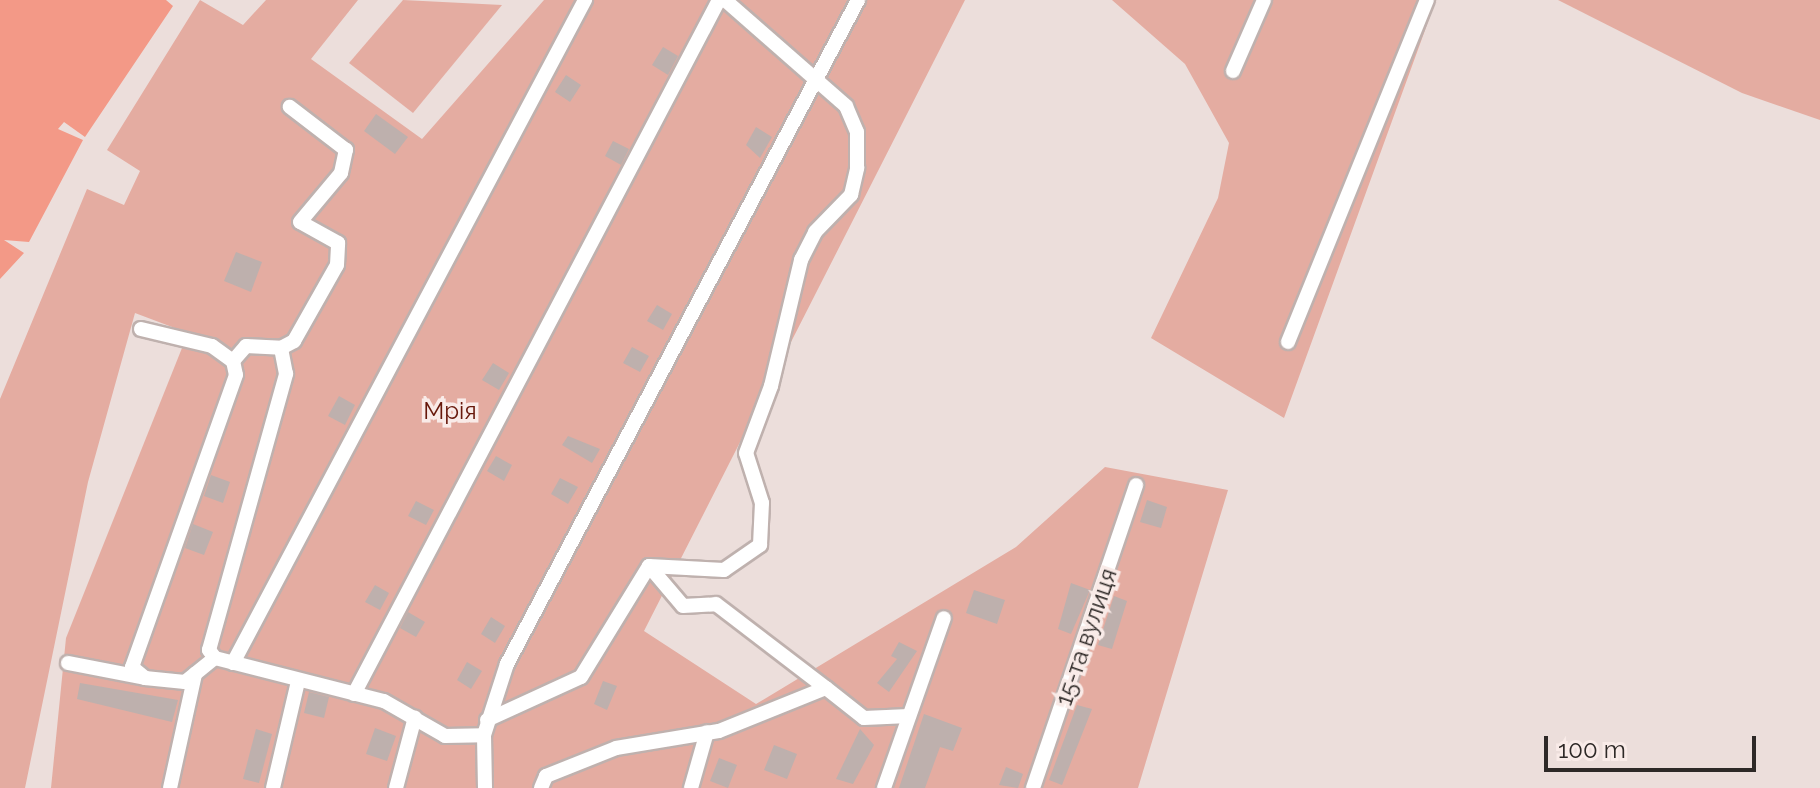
<!DOCTYPE html>
<html>
<head>
<meta charset="utf-8">
<style>
  body { margin:0 }
  #map { position:relative; width:1820px; height:788px; overflow:hidden; background:#ecdedb; font-family:Raleway,sans-serif }
  div>[style] { position:absolute }
  [style*='--x'] { left:calc(var(--x)*1px); top:calc(var(--y)*1px); width:calc(var(--w)*1px); rotate:calc(var(--a)*1deg) }
  .green>* { inset:0; background:#e4aca1 }
  .water>* { inset:0; background:#f39987 }
  .building>* { inset:0; background:#beb0ad }
  .roads { filter:drop-shadow(2px 0 #bfb1ae) drop-shadow(-2px 0 #bfb1ae) drop-shadow(0 2px #bfb1ae) drop-shadow(0 -2px #bfb1ae) }
  .minor>* { height:14px; margin:-7px; padding:0 7px; transform-origin:7px; border-radius:7px; background:#fff }
  span { translate:-50% -50%; white-space:nowrap; text-align:center; line-height:1.15; -webkit-text-stroke:7px #f9ebe8; paint-order:stroke }
  .park-label { font-size:24px; color:#67180b }
  .street-label { font-size:24px; color:#2e2927 }
  .scale { position:absolute; left:1544px; top:736px; width:212px; height:36px; box-sizing:border-box; border:4px solid #2e2927; border-top:0; padding-left:10px; font-size:24px; line-height:28px; white-space:nowrap; color:#2e2927; -webkit-text-stroke:6px #f9ebe8; paint-order:stroke }
</style>
</head>
<body>
<div id="map">
  <div class="green">
    <div style="clip-path:polygon(200px 0,243px 25px,266px 0,358px 0,311px 59px,422px 139px,544px 0,965px 0,644px 631px,756px 704px,1016px 547px,1105px 467px,1228px 490px,1138px 788px,51px 788px,66px 638px,188px 333px,135px 313px,88px 482px,25px 788px,0 788px,0 399px,87px 189px,124px 205px,140px 171px,107px 150px)"></div>
    <div style="clip-path:polygon(403px 0,502px 5px,413px 113px,349px 63px)"></div>
    <div style="clip-path:polygon(1112px 0,1436px 0,1284px 418px,1151px 338px,1218px 198px,1229px 143px,1185px 64px)"></div>
    <div style="clip-path:polygon(1558px 0,1820px 0,1820px 120px,1742px 93px)"></div>
  </div>
  <div class="water">
    <div style="clip-path:polygon(0 0,166px 0,173px 6px,85px 137px,64px 122px,58px 129px,83px 140px,29px 242px,4px 240px,24px 253px,0 279px)"></div>
  </div>
  <div class="building">
    <div style="clip-path:polygon(663px 47px,678px 56px,668px 75px,652px 65px)"></div>
    <div style="clip-path:polygon(566px 75px,581px 85px,570px 102px,555px 92px)"></div>
    <div style="clip-path:polygon(376px 114px,408px 137px,395px 154px,364px 131px)"></div>
    <div style="clip-path:polygon(756px 127px,772px 137px,760px 158px,746px 145px)"></div>
    <div style="clip-path:polygon(613px 141px,629px 149px,621px 165px,605px 156px)"></div>
    <div style="clip-path:polygon(236px 252px,262px 262px,251px 292px,224px 281px)"></div>
    <div style="clip-path:polygon(657px 305px,672px 314px,663px 330px,647px 321px)"></div>
    <div style="clip-path:polygon(632px 347px,649px 356px,640px 372px,623px 363px)"></div>
    <div style="clip-path:polygon(493px 363px,509px 373px,499px 390px,482px 380px)"></div>
    <div style="clip-path:polygon(339px 396px,355px 405px,345px 425px,328px 416px)"></div>
    <div style="clip-path:polygon(568px 436px,600px 449px,592px 463px,562px 445px)"></div>
    <div style="clip-path:polygon(496px 456px,512px 465px,504px 481px,487px 471px)"></div>
    <div style="clip-path:polygon(211px 475px,230px 482px,223px 503px,204px 496px)"></div>
    <div style="clip-path:polygon(560px 478px,578px 487px,568px 504px,551px 494px)"></div>
    <div style="clip-path:polygon(1147px 500px,1167px 507px,1161px 528px,1140px 522px)"></div>
    <div style="clip-path:polygon(416px 501px,434px 510px,426px 525px,408px 516px)"></div>
    <div style="clip-path:polygon(193px 524px,213px 532px,204px 555px,185px 548px)"></div>
    <div style="clip-path:polygon(1071px 583px,1090px 590px,1071px 634px,1058px 629px)"></div>
    <div style="clip-path:polygon(375px 585px,389px 593px,380px 610px,365px 602px)"></div>
    <div style="clip-path:polygon(974px 590px,1005px 600px,997px 624px,966px 613px)"></div>
    <div style="clip-path:polygon(1114px 596px,1127px 601px,1112px 649px,1098px 645px)"></div>
    <div style="clip-path:polygon(408px 612px,425px 622px,416px 637px,400px 628px)"></div>
    <div style="clip-path:polygon(491px 617px,505px 626px,495px 643px,481px 634px)"></div>
    <div style="clip-path:polygon(899px 642px,917px 651px,889px 692px,877px 683px,897px 659px,891px 656px)"></div>
    <div style="clip-path:polygon(467px 662px,482px 671px,471px 689px,457px 680px)"></div>
    <div style="clip-path:polygon(603px 681px,617px 686px,607px 710px,594px 704px)"></div>
    <div style="clip-path:polygon(80px 683px,178px 700px,172px 722px,77px 699px)"></div>
    <div style="clip-path:polygon(309px 692px,329px 697px,324px 718px,304px 713px)"></div>
    <div style="clip-path:polygon(1077px 705px,1092px 709px,1062px 785px,1049px 780px)"></div>
    <div style="clip-path:polygon(924px 714px,962px 728px,953px 751px,940px 747px,925px 788px,899px 788px)"></div>
    <div style="clip-path:polygon(375px 728px,396px 736px,387px 761px,366px 754px)"></div>
    <div style="clip-path:polygon(256px 729px,272px 734px,259px 783px,243px 779px)"></div>
    <div style="clip-path:polygon(860px 729px,874px 745px,853px 784px,836px 779px)"></div>
    <div style="clip-path:polygon(774px 745px,797px 754px,787px 779px,764px 770px)"></div>
    <div style="clip-path:polygon(719px 758px,737px 765px,728px 788px,710px 781px)"></div>
    <div style="clip-path:polygon(1006px 767px,1023px 774px,1018px 788px,999px 785px)"></div>
  </div>
  <div class="roads">
    <div class="minor">
      <div style="--x:1233;--y:71;--w:77;--a:-66.4"></div>
      <div style="--x:141;--y:329;--w:73;--a:13.5"></div>
      <div style="--x:212;--y:346;--w:26;--a:36"></div>
      <div style="--x:233;--y:361;--w:14;--a:78"></div>
      <div style="--x:236;--y:375;--w:310;--a:109.6"></div>
      <div style="--x:132;--y:667;--w:17;--a:40"></div>
      <div style="--x:145;--y:678;--w:40;--a:5.7"></div>
      <div style="--x:185;--y:682;--w:38;--a:-39"></div>
      <div style="--x:215;--y:658;--w:174;--a:14.3"></div>
      <div style="--x:384;--y:701;--w:70;--a:29.8"></div>
      <div style="--x:445;--y:736;--w:39;--a:-1"></div>
      <div style="--x:1288;--y:342;--w:369;--a:-67.9"></div>
      <div style="--x:233;--y:361;--w:20;--a:-49"></div>
      <div style="--x:246;--y:346;--w:35;--a:3"></div>
      <div style="--x:281;--y:348;--w:15;--a:-28"></div>
      <div style="--x:294;--y:341;--w:87;--a:-60.5"></div>
      <div style="--x:337;--y:265;--w:22;--a:-87"></div>
      <div style="--x:338;--y:243;--w:43;--a:-151.1"></div>
      <div style="--x:300;--y:222;--w:64;--a:-50.1"></div>
      <div style="--x:341;--y:173;--w:24;--a:-78"></div>
      <div style="--x:346;--y:150;--w:71;--a:-142.5"></div>
      <div style="--x:649;--y:566;--w:75;--a:3.1"></div>
      <div style="--x:724;--y:570;--w:44;--a:-34.8"></div>
      <div style="--x:760;--y:545;--w:42;--a:-87.3"></div>
      <div style="--x:762;--y:503;--w:52;--a:-107.7"></div>
      <div style="--x:746;--y:453;--w:72;--a:-69.5"></div>
      <div style="--x:771;--y:386;--w:130;--a:-76.6"></div>
      <div style="--x:801;--y:260;--w:31;--a:-63"></div>
      <div style="--x:815;--y:232;--w:52;--a:-45.8"></div>
      <div style="--x:851;--y:195;--w:28;--a:-77"></div>
      <div style="--x:857;--y:168;--w:36;--a:-90"></div>
      <div style="--x:857;--y:132;--w:28;--a:-113"></div>
      <div style="--x:846;--y:106;--w:161;--a:-138.8"></div>
      <div style="--x:215;--y:658;--w:10;--a:-127"></div>
      <div style="--x:209;--y:650;--w:287;--a:-74.4"></div>
      <div style="--x:286;--y:374;--w:26;--a:-101"></div>
      <div style="--x:68;--y:663;--w:78;--a:11"></div>
      <div style="--x:233;--y:663;--w:751;--a:-62.04"></div>
      <div style="--x:354;--y:694;--w:784;--a:-62.26"></div>
      <div style="--x:487;--y:720;--w:103;--a:-24.6"></div>
      <div style="--x:581;--y:677;--w:130;--a:-58.5"></div>
      <div style="--x:649;--y:566;--w:52;--a:49.6"></div>
      <div style="--x:683;--y:606;--w:33;--a:-3"></div>
      <div style="--x:716;--y:604;--w:138;--a:37.4"></div>
      <div style="--x:170;--y:788;--w:117;--a:-77.6"></div>
      <div style="--x:273;--y:788;--w:110;--a:-76.8"></div>
      <div style="--x:396;--y:788;--w:73;--a:-75"></div>
      <div style="--x:485;--y:788;--w:53;--a:-91.1"></div>
      <div style="--x:484;--y:735;--w:75;--a:-72.1"></div>
      <div style="--x:507;--y:664;--w:751;--a:-62.14"></div>
      <div style="--x:541;--y:788;--w:13;--a:-67"></div>
      <div style="--x:546;--y:776;--w:75;--a:-21.8"></div>
      <div style="--x:616;--y:748;--w:104;--a:-9.4"></div>
      <div style="--x:719;--y:731;--w:115;--a:-21.9"></div>
      <div style="--x:826;--y:688;--w:48;--a:38.3"></div>
      <div style="--x:864;--y:718;--w:45;--a:-2.5"></div>
      <div style="--x:691;--y:788;--w:58;--a:-74.1"></div>
      <div style="--x:884;--y:788;--w:180;--a:-70.6"></div>
      <div style="--x:1033;--y:788;--w:320;--a:-71.2"></div>
    </div>
  </div>
  <div class="park-label">
    <span style="left:450px;top:411px">Мрія</span>
  </div>
  <div class="street-label">
    <span style="left:1086px;top:637px;rotate:-71deg">15-та вулиця</span>
  </div>
  <div class="scale">100 m</div>
</div>
</body>
</html>
